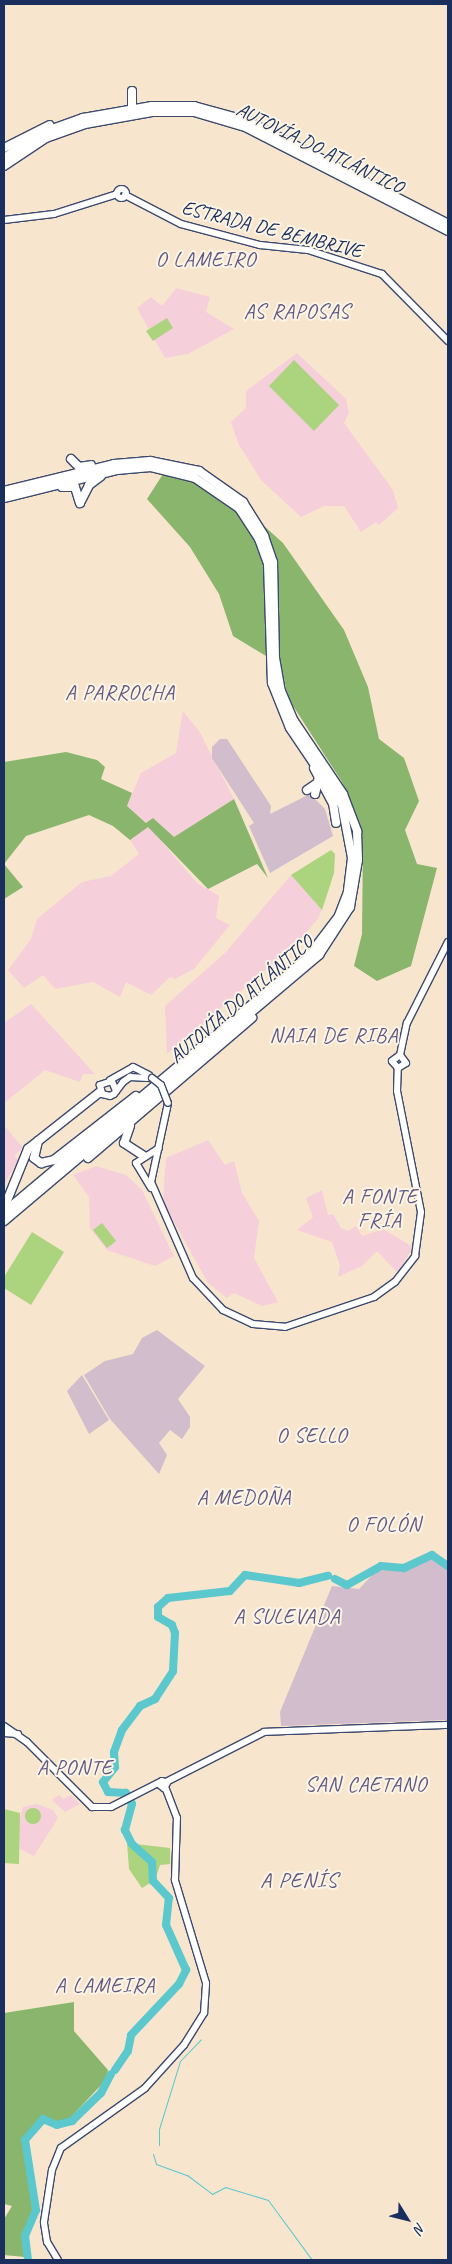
<!DOCTYPE html>
<html>
<head>
<meta charset="utf-8">
<style>
  body { margin:0 }
  #map { position:relative; width:452px; height:2264px; overflow:hidden; background:#f8e5ce; font-family:Caveat,sans-serif }
  div>[style] { position:absolute }
  [style*='--x'] { left:calc(var(--x)*1px); top:calc(var(--y)*1px); width:calc(var(--w)*1px); rotate:calc(var(--a)*1deg) }
  .built>* { inset:0; background:#f5cfd9 }
  .industrial>* { inset:0; background:#d1bdcb }
  .green>* { inset:0; background:#acd37e }
  .round { border-radius:50% }
  .forest>* { inset:0; background:#89b56d }
  .stream>* { height:1px; margin:-0.5px; padding:0 0.5px; transform-origin:0.5px; border-radius:0.5px; background:#5ac8cd }
  .river>* { height:8px; margin:-4px; padding:0 4px; transform-origin:4px; border-radius:4px; background:#5ac8cd }
  .roads { filter:drop-shadow(1px 0 #3c4a6f) drop-shadow(-1px 0 #3c4a6f) drop-shadow(0 1px #3c4a6f) drop-shadow(0 -1px #3c4a6f) }
  .secondary>* { height:6px; margin:-3px; padding:0 3px; transform-origin:3px; border-radius:3px; background:#fff }
  .secondary>.ring { margin:-3px; padding:0; box-sizing:content-box; background:none; border:6px solid #fff; border-radius:50% }
  .highway>* { height:8px; margin:-4px; padding:0 4px; transform-origin:4px; border-radius:4px; background:#fff }
  .bridges { filter:drop-shadow(1px 0 #3c4a6f) drop-shadow(-1px 0 #3c4a6f) drop-shadow(0 1px #3c4a6f) drop-shadow(0 -1px #3c4a6f) }
  .secondary-bridge>* { height:6px; margin:-3px; padding:0 3px; transform-origin:3px; border-radius:3px; background:#fff }
  span { translate:-50% -50%; white-space:nowrap; text-align:center; line-height:1.15; -webkit-text-stroke:4px #fcf5e5; paint-order:stroke }
  .street-label { font-size:20px; color:#1b2f5e }
  .neighbourhood-label { font-size:21px; color:#625884; letter-spacing:1px }
  .quarter-label { font-size:22px; color:#625884; letter-spacing:1px }
  .frame { position:absolute; inset:0; border:5px solid #1b2f5e; pointer-events:none }
  .north { position:absolute; left:382px; top:2194px; width:50px; height:50px; -webkit-text-stroke:4px #fcf5e5; paint-order:stroke; rotate:126deg; font-size:14px; font-weight:700; line-height:20px; text-align:center; color:#1b2f5e }
  .north::after { content:''; display:block; margin:auto; width:18px; height:22px; background:#1b2f5e; clip-path:polygon(50% 0,100% 100%,50% 72%,0 100%) }
</style>
</head>
<body>
<div id="map">
  <div class="built">
    <div style="clip-path:polygon(176px 288px,210px 297px,206px 312px,234px 329px,188px 354px,165px 358px,137px 308px,151px 297px,162px 306px)"></div>
    <div style="clip-path:polygon(297px 353px,346px 399px,349px 413px,344px 423px,393px 490px,398px 508px,379px 525px,376px 522px,361px 532px,344px 506px,324px 506px,301px 517px,261px 480px,238px 443px,231px 422px,246px 408px,246px 391px)"></div>
    <div style="clip-path:polygon(183px 711px,199px 731px,234px 799px,174px 837px,153px 818px,147px 823px,127px 806px,141px 773px,176px 753px)"></div>
    <div style="clip-path:polygon(148px 826px,197px 883px,219px 896px,216px 918px,230px 925px,194px 969px,175px 979px,170px 977px,151px 995px,126px 982px,120px 997px,93px 982px,55px 989px,43px 975px,24px 988px,8px 970px,31px 939px,37px 919px,82px 882px,111px 876px,139px 854px,130px 840px)"></div>
    <div style="clip-path:polygon(291px 875px,322px 910px,317px 920px,296px 944px,167px 1054px,165px 1006px,226px 952px)"></div>
    <div style="clip-path:polygon(31px 1004px,95px 1074px,83px 1074px,80px 1082px,45px 1070px,4px 1103px,4px 1023px)"></div>
    <div style="clip-path:polygon(4px 1125px,23px 1148px,14px 1156px,19px 1160px,4px 1184px)"></div>
    <div style="clip-path:polygon(208px 1140px,225px 1165px,234px 1161px,242px 1193px,259px 1221px,254px 1258px,278px 1302px,262px 1306px,234px 1293px,227px 1298px,208px 1283px,163px 1202px,166px 1158px)"></div>
    <div style="clip-path:polygon(96px 1166px,126px 1175px,142px 1190px,174px 1256px,155px 1266px,107px 1250px,90px 1228px,89px 1197px,73px 1175px)"></div>
    <div style="clip-path:polygon(322px 1190px,328px 1215px,333px 1214px,341px 1228px,348px 1231px,356px 1226px,362px 1236px,383px 1229px,413px 1247px,398px 1273px,377px 1251px,362px 1266px,338px 1277px,340px 1266px,332px 1242px,297px 1230px,313px 1217px,306px 1198px)"></div>
    <div style="clip-path:polygon(59px 1795px,63px 1799px,71px 1795px,80px 1804px,65px 1812px,52px 1800px)"></div>
    <div style="clip-path:polygon(37px 1804px,53px 1810px,58px 1818px,34px 1856px,20px 1849px,19px 1821px,23px 1807px)"></div>
  </div>
  <div class="industrial">
    <div style="clip-path:polygon(220px 739px,227px 739px,271px 806px,270px 814px,310px 794px,325px 809px,333px 836px,270px 873px,249px 826px,254px 823px,212px 758px,212px 747px)"></div>
    <div style="clip-path:polygon(157px 1330px,205px 1366px,178px 1399px,190px 1417px,190px 1427px,182px 1439px,170px 1430px,159px 1443px,167px 1455px,159px 1474px,110px 1419px,84px 1375px,105px 1361px,133px 1354px,142px 1338px)"></div>
    <div style="clip-path:polygon(82px 1375px,109px 1420px,89px 1434px,67px 1391px)"></div>
    <div style="clip-path:polygon(437px 1556px,448px 1567px,448px 1720px,281px 1726px,280px 1712px,332px 1586px,359px 1589px,376px 1571px,414px 1567px)"></div>
  </div>
  <div class="green">
    <div style="clip-path:polygon(167px 318px,173px 328px,153px 341px,146px 331px)"></div>
    <div style="clip-path:polygon(294px 360px,339px 405px,314px 431px,269px 386px)"></div>
    <div style="clip-path:polygon(331px 850px,335px 854px,334px 873px,322px 910px,291px 875px)"></div>
    <div style="clip-path:polygon(102px 1223px,116px 1241px,107px 1248px,93px 1230px)"></div>
    <div style="clip-path:polygon(32px 1232px,64px 1252px,31px 1305px,4px 1288px,4px 1277px)"></div>
    <div class="round" style="left:25px;top:1808px;width:16px;height:16px"></div>
    <div style="clip-path:polygon(4px 1809px,20px 1813px,19px 1864px,4px 1863px)"></div>
    <div style="clip-path:polygon(127px 1843px,170px 1848px,170px 1864px,160px 1865px,155px 1880px,142px 1888px,129px 1869px)"></div>
  </div>
  <div class="forest">
    <div style="clip-path:polygon(170px 463px,205px 473px,283px 543px,344px 630px,368px 687px,379px 739px,404px 758px,419px 801px,405px 830px,417px 864px,437px 868px,411px 966px,377px 981px,354px 966px,362px 934px,363px 842px,357px 817px,342px 782px,288px 698px,281px 665px,233px 636px,219px 594px,190px 547px,147px 499px)"></div>
    <div style="clip-path:polygon(66px 752px,97px 760px,105px 767px,101px 779px,132px 793px,127px 806px,146px 823px,153px 818px,174px 837px,234px 799px,268px 878px,257px 864px,208px 889px,148px 827px,130px 840px,113px 826px,89px 815px,26px 836px,4px 864px,23px 887px,4px 899px,4px 762px)"></div>
    <div style="clip-path:polygon(74px 2002px,74px 2031px,108px 2070px,105px 2081px,67px 2121px,59px 2123px,42px 2116px,23px 2139px,34px 2208px,23px 2233px,25px 2257px,4px 2255px,4px 2219px,12px 2206px,4px 2204px,4px 2013px)"></div>
  </div>
  <div class="stream">
    <div style="--x:159;--y:2145;--w:16;--a:-90"></div>
    <div style="--x:159;--y:2129;--w:71;--a:-72.8"></div>
    <div style="--x:180;--y:2061;--w:30;--a:-46"></div>
    <div style="--x:153;--y:2154;--w:10;--a:73"></div>
    <div style="--x:156;--y:2164;--w:33;--a:20"></div>
    <div style="--x:187;--y:2175;--w:31;--a:37"></div>
    <div style="--x:212;--y:2194;--w:15;--a:-28"></div>
    <div style="--x:225;--y:2187;--w:45;--a:16.8"></div>
    <div style="--x:268;--y:2200;--w:74;--a:53.7"></div>
  </div>
  <div class="river">
    <div style="--x:335;--y:1579;--w:13;--a:27"></div>
    <div style="--x:347;--y:1585;--w:39;--a:-29"></div>
    <div style="--x:381;--y:1566;--w:23;--a:5"></div>
    <div style="--x:404;--y:1568;--w:31;--a:-25"></div>
    <div style="--x:432;--y:1555;--w:19;--a:35"></div>
    <div style="--x:115;--y:2070;--w:23;--a:-56"></div>
    <div style="--x:128;--y:2051;--w:16;--a:-79"></div>
    <div style="--x:131;--y:2035;--w:70;--a:-46.7"></div>
    <div style="--x:179;--y:1984;--w:16;--a:-63"></div>
    <div style="--x:186;--y:1970;--w:49;--a:-114"></div>
    <div style="--x:166;--y:1925;--w:27;--a:-84"></div>
    <div style="--x:169;--y:1898;--w:23;--a:-133"></div>
    <div style="--x:153;--y:1881;--w:19;--a:-93"></div>
    <div style="--x:152;--y:1862;--w:27;--a:-138"></div>
    <div style="--x:132;--y:1844;--w:16;--a:-117"></div>
    <div style="--x:125;--y:1830;--w:27;--a:-75"></div>
    <div style="--x:132;--y:1804;--w:13;--a:-119"></div>
    <div style="--x:126;--y:1793;--w:18;--a:-177"></div>
    <div style="--x:108;--y:1792;--w:11;--a:-117"></div>
    <div style="--x:103;--y:1782;--w:19;--a:-51"></div>
    <div style="--x:115;--y:1767;--w:15;--a:-94"></div>
    <div style="--x:114;--y:1752;--w:23;--a:-70"></div>
    <div style="--x:122;--y:1730;--w:30;--a:-53"></div>
    <div style="--x:140;--y:1706;--w:17;--a:-25"></div>
    <div style="--x:155;--y:1699;--w:33;--a:-57"></div>
    <div style="--x:173;--y:1671;--w:38;--a:-87"></div>
    <div style="--x:175;--y:1633;--w:9;--a:-111"></div>
    <div style="--x:172;--y:1625;--w:16;--a:-150"></div>
    <div style="--x:158;--y:1617;--w:10;--a:-90"></div>
    <div style="--x:158;--y:1607;--w:13;--a:-42"></div>
    <div style="--x:168;--y:1598;--w:62;--a:-6.4"></div>
    <div style="--x:230;--y:1591;--w:22;--a:-47"></div>
    <div style="--x:245;--y:1575;--w:55;--a:8.4"></div>
    <div style="--x:299;--y:1583;--w:30;--a:-14"></div>
    <div style="--x:28;--y:2260;--w:24;--a:-97"></div>
    <div style="--x:25;--y:2236;--w:28;--a:-67"></div>
    <div style="--x:36;--y:2210;--w:71;--a:-98.9"></div>
    <div style="--x:25;--y:2140;--w:28;--a:-49"></div>
    <div style="--x:43;--y:2119;--w:15;--a:23"></div>
    <div style="--x:57;--y:2125;--w:16;--a:-15"></div>
    <div style="--x:72;--y:2121;--w:40;--a:-44"></div>
    <div style="--x:101;--y:2093;--w:21;--a:-62"></div>
  </div>
  <div class="roads">
    <div class="secondary">
      <div class="ring" style="left:116.5px;top:188.5px;width:3px;height:3px"></div>
      <div style="--x:125;--y:195;--w:63;--a:27.4"></div>
      <div style="--x:181;--y:224;--w:82;--a:14.9"></div>
      <div style="--x:260;--y:245;--w:48;--a:5.9"></div>
      <div style="--x:308;--y:250;--w:78;--a:18"></div>
      <div style="--x:382;--y:274;--w:94;--a:45.4"></div>
      <div style="--x:4;--y:220;--w:50;--a:-6.8"></div>
      <div style="--x:54;--y:214;--w:66;--a:-17.6"></div>
      <div style="--x:400;--y:1055;--w:33;--a:-78"></div>
      <div style="--x:407;--y:1023;--w:91;--a:-63.2"></div>
      <div style="--x:398;--y:1068;--w:9;--a:-32"></div>
      <div style="--x:406;--y:1063;--w:10;--a:-127"></div>
      <div style="--x:398;--y:1068;--w:9;--a:-131"></div>
      <div style="--x:392;--y:1061;--w:10;--a:-37"></div>
      <div style="--x:110;--y:1080;--w:26;--a:-29"></div>
      <div style="--x:133;--y:1067;--w:18;--a:27"></div>
      <div style="--x:116;--y:1091;--w:11;--a:-112"></div>
      <div style="--x:112;--y:1081;--w:13;--a:162"></div>
      <div style="--x:100;--y:1085;--w:9;--a:77"></div>
      <div style="--x:102;--y:1094;--w:8;--a:14"></div>
      <div style="--x:110;--y:1096;--w:4;--a:-27"></div>
      <div style="--x:114;--y:1094;--w:15;--a:-53"></div>
      <div style="--x:123;--y:1082;--w:9;--a:-36"></div>
      <div style="--x:130;--y:1077;--w:22;--a:3"></div>
      <div style="--x:168;--y:1103;--w:81;--a:102.1"></div>
      <div style="--x:151;--y:1182;--w:105;--a:66.4"></div>
      <div style="--x:193;--y:1278;--w:44;--a:46.8"></div>
      <div style="--x:223;--y:1310;--w:33;--a:25"></div>
      <div style="--x:253;--y:1324;--w:32;--a:5"></div>
      <div style="--x:285;--y:1327;--w:94;--a:-18.6"></div>
      <div style="--x:374;--y:1297;--w:26;--a:-36"></div>
      <div style="--x:395;--y:1282;--w:33;--a:-52"></div>
      <div style="--x:415;--y:1256;--w:44;--a:-82.2"></div>
      <div style="--x:421;--y:1212;--w:123;--a:-101.2"></div>
      <div style="--x:397;--y:1091;--w:23;--a:-88"></div>
      <div style="--x:151;--y:1188;--w:29;--a:-121"></div>
      <div style="--x:136;--y:1163;--w:27;--a:-33"></div>
      <div style="--x:4;--y:1726;--w:28;--a:35"></div>
      <div style="--x:27;--y:1742;--w:92;--a:45"></div>
      <div style="--x:92;--y:1807;--w:19;--a:0"></div>
      <div style="--x:111;--y:1807;--w:57;--a:-27"></div>
      <div style="--x:162;--y:1781;--w:5;--a:22"></div>
      <div style="--x:167;--y:1783;--w:6;--a:121"></div>
      <div style="--x:164;--y:1788;--w:5;--a:-143"></div>
      <div style="--x:4;--y:1733;--w:14;--a:4"></div>
      <div style="--x:166;--y:1782;--w:110;--a:-27"></div>
      <div style="--x:264;--y:1732;--w:184;--a:-2.2"></div>
      <div style="--x:58;--y:2260;--w:21;--a:-121"></div>
      <div style="--x:47;--y:2242;--w:20;--a:-99"></div>
      <div style="--x:44;--y:2222;--w:53;--a:-81.3"></div>
      <div style="--x:52;--y:2170;--w:24;--a:-68"></div>
      <div style="--x:61;--y:2148;--w:103;--a:-35.5"></div>
      <div style="--x:145;--y:2088;--w:58;--a:-47.8"></div>
      <div style="--x:184;--y:2045;--w:38;--a:-58"></div>
      <div style="--x:204;--y:2013;--w:30;--a:-86"></div>
      <div style="--x:206;--y:1983;--w:108;--a:-106.8"></div>
      <div style="--x:175;--y:1880;--w:62;--a:-88.2"></div>
      <div style="--x:177;--y:1818;--w:33;--a:-111"></div>
    </div>
    <div class="highway">
      <div style="--x:132;--y:91;--w:18;--a:90"></div>
      <div style="--x:4;--y:148;--w:51;--a:-26.6"></div>
      <div style="--x:4;--y:158;--w:45;--a:-34"></div>
      <div style="--x:41;--y:133;--w:45;--a:-19.7"></div>
      <div style="--x:83;--y:118;--w:70;--a:-9.9"></div>
      <div style="--x:152;--y:106;--w:42;--a:0"></div>
      <div style="--x:194;--y:106;--w:56;--a:15.5"></div>
      <div style="--x:248;--y:121;--w:225;--a:27.2"></div>
      <div style="--x:4;--y:166;--w:50;--a:-33.7"></div>
      <div style="--x:46;--y:138;--w:41;--a:-19.7"></div>
      <div style="--x:85;--y:124;--w:68;--a:-10.2"></div>
      <div style="--x:152;--y:112;--w:42;--a:0"></div>
      <div style="--x:194;--y:112;--w:53;--a:16.4"></div>
      <div style="--x:245;--y:127;--w:228;--a:27.1"></div>
      <div style="--x:71;--y:459;--w:11;--a:45"></div>
      <div style="--x:79;--y:467;--w:12;--a:-9"></div>
      <div style="--x:62;--y:487;--w:13;--a:0"></div>
      <div style="--x:75;--y:487;--w:17;--a:73"></div>
      <div style="--x:4;--y:491;--w:113;--a:-13.8"></div>
      <div style="--x:114;--y:464;--w:36;--a:-5"></div>
      <div style="--x:150;--y:461;--w:50;--a:11.5"></div>
      <div style="--x:199;--y:471;--w:54;--a:35.2"></div>
      <div style="--x:243;--y:502;--w:40;--a:58"></div>
      <div style="--x:264;--y:536;--w:28;--a:71"></div>
      <div style="--x:273;--y:562;--w:96;--a:88.8"></div>
      <div style="--x:275;--y:658;--w:34;--a:80"></div>
      <div style="--x:281;--y:691;--w:33;--a:67"></div>
      <div style="--x:294;--y:721;--w:88;--a:56.1"></div>
      <div style="--x:343;--y:794;--w:40;--a:69"></div>
      <div style="--x:357;--y:831;--w:29;--a:88"></div>
      <div style="--x:358;--y:860;--w:48;--a:99.7"></div>
      <div style="--x:350;--y:907;--w:57;--a:122.9"></div>
      <div style="--x:319;--y:955;--w:412;--a:139.8"></div>
      <div style="--x:4;--y:498;--w:116;--a:-13.9"></div>
      <div style="--x:117;--y:470;--w:34;--a:-5"></div>
      <div style="--x:151;--y:467;--w:45;--a:14"></div>
      <div style="--x:195;--y:478;--w:53;--a:34.3"></div>
      <div style="--x:239;--y:508;--w:37;--a:57"></div>
      <div style="--x:259;--y:539;--w:27;--a:70"></div>
      <div style="--x:268;--y:564;--w:119;--a:88.1"></div>
      <div style="--x:272;--y:683;--w:48;--a:68.2"></div>
      <div style="--x:290;--y:728;--w:93;--a:56"></div>
      <div style="--x:342;--y:805;--w:54;--a:79.3"></div>
      <div style="--x:352;--y:858;--w:34;--a:97"></div>
      <div style="--x:348;--y:892;--w:26;--a:111"></div>
      <div style="--x:339;--y:916;--w:53;--a:127.3"></div>
      <div style="--x:307;--y:958;--w:395;--a:140"></div>
      <div style="--x:81;--y:501;--w:18;--a:-63"></div>
      <div style="--x:89;--y:485;--w:15;--a:-37"></div>
      <div style="--x:314;--y:768;--w:40;--a:62"></div>
      <div style="--x:333;--y:803;--w:20;--a:81"></div>
      <div style="--x:307;--y:790;--w:11;--a:-34"></div>
      <div style="--x:315;--y:794;--w:18;--a:-77"></div>
      <div style="--x:130;--y:1126;--w:18;--a:109"></div>
      <div style="--x:124;--y:1143;--w:24;--a:33"></div>
      <div style="--x:38;--y:1141;--w:17;--a:103"></div>
      <div style="--x:34;--y:1158;--w:9;--a:36"></div>
      <div style="--x:41;--y:1163;--w:13;--a:-13"></div>
      <div style="--x:54;--y:1160;--w:104;--a:-38"></div>
      <div style="--x:88;--y:1158;--w:216;--a:-40.5"></div>
      <div style="--x:4;--y:1208;--w:64;--a:-67.9"></div>
      <div style="--x:28;--y:1149;--w:92;--a:-38.4"></div>
    </div>
  </div>
  <div class="bridges">
    <div class="secondary-bridge">
      <div style="--x:152;--y:1078;--w:11;--a:38"></div>
      <div style="--x:161;--y:1085;--w:19;--a:69"></div>
    </div>
  </div>
  <div class="street-label">
    <span style="left:320px;top:148px;rotate:26deg">AUTOVÍA DO ATLÁNTICO</span>
    <span style="left:272px;top:229px;rotate:14deg">ESTRADA DE BEMBRIVE</span>
    <span style="left:241px;top:999px;rotate:-41deg">AUTOVÍA DO ATLÁNTICO</span>
  </div>
  <div class="neighbourhood-label">
    <span style="left:206px;top:259px">O LAMEIRO</span>
    <span style="left:297px;top:311px">AS RAPOSAS</span>
    <span style="left:120px;top:692px">A PARROCHA</span>
    <span style="left:334px;top:1035px">NAIA DE RIBA</span>
    <span style="left:380px;top:1208px">A FONTE<br>FRÍA</span>
    <span style="left:312px;top:1435px">O SELLO</span>
    <span style="left:244px;top:1497px">A MEDOÑA</span>
    <span style="left:384px;top:1524px">O FOLÓN</span>
    <span style="left:287px;top:1616px">A SULEVADA</span>
    <span style="left:75px;top:1767px">A PONTE</span>
    <span style="left:366px;top:1784px">SAN CAETANO</span>
    <span style="left:105px;top:1985px">A LAMEIRA</span>
  </div>
  <div class="quarter-label">
    <span style="left:299px;top:1881px">A PENÍS</span>
  </div>
  <div class="frame"></div>
  <div class="north">N</div>
</div>
</body>
</html>
